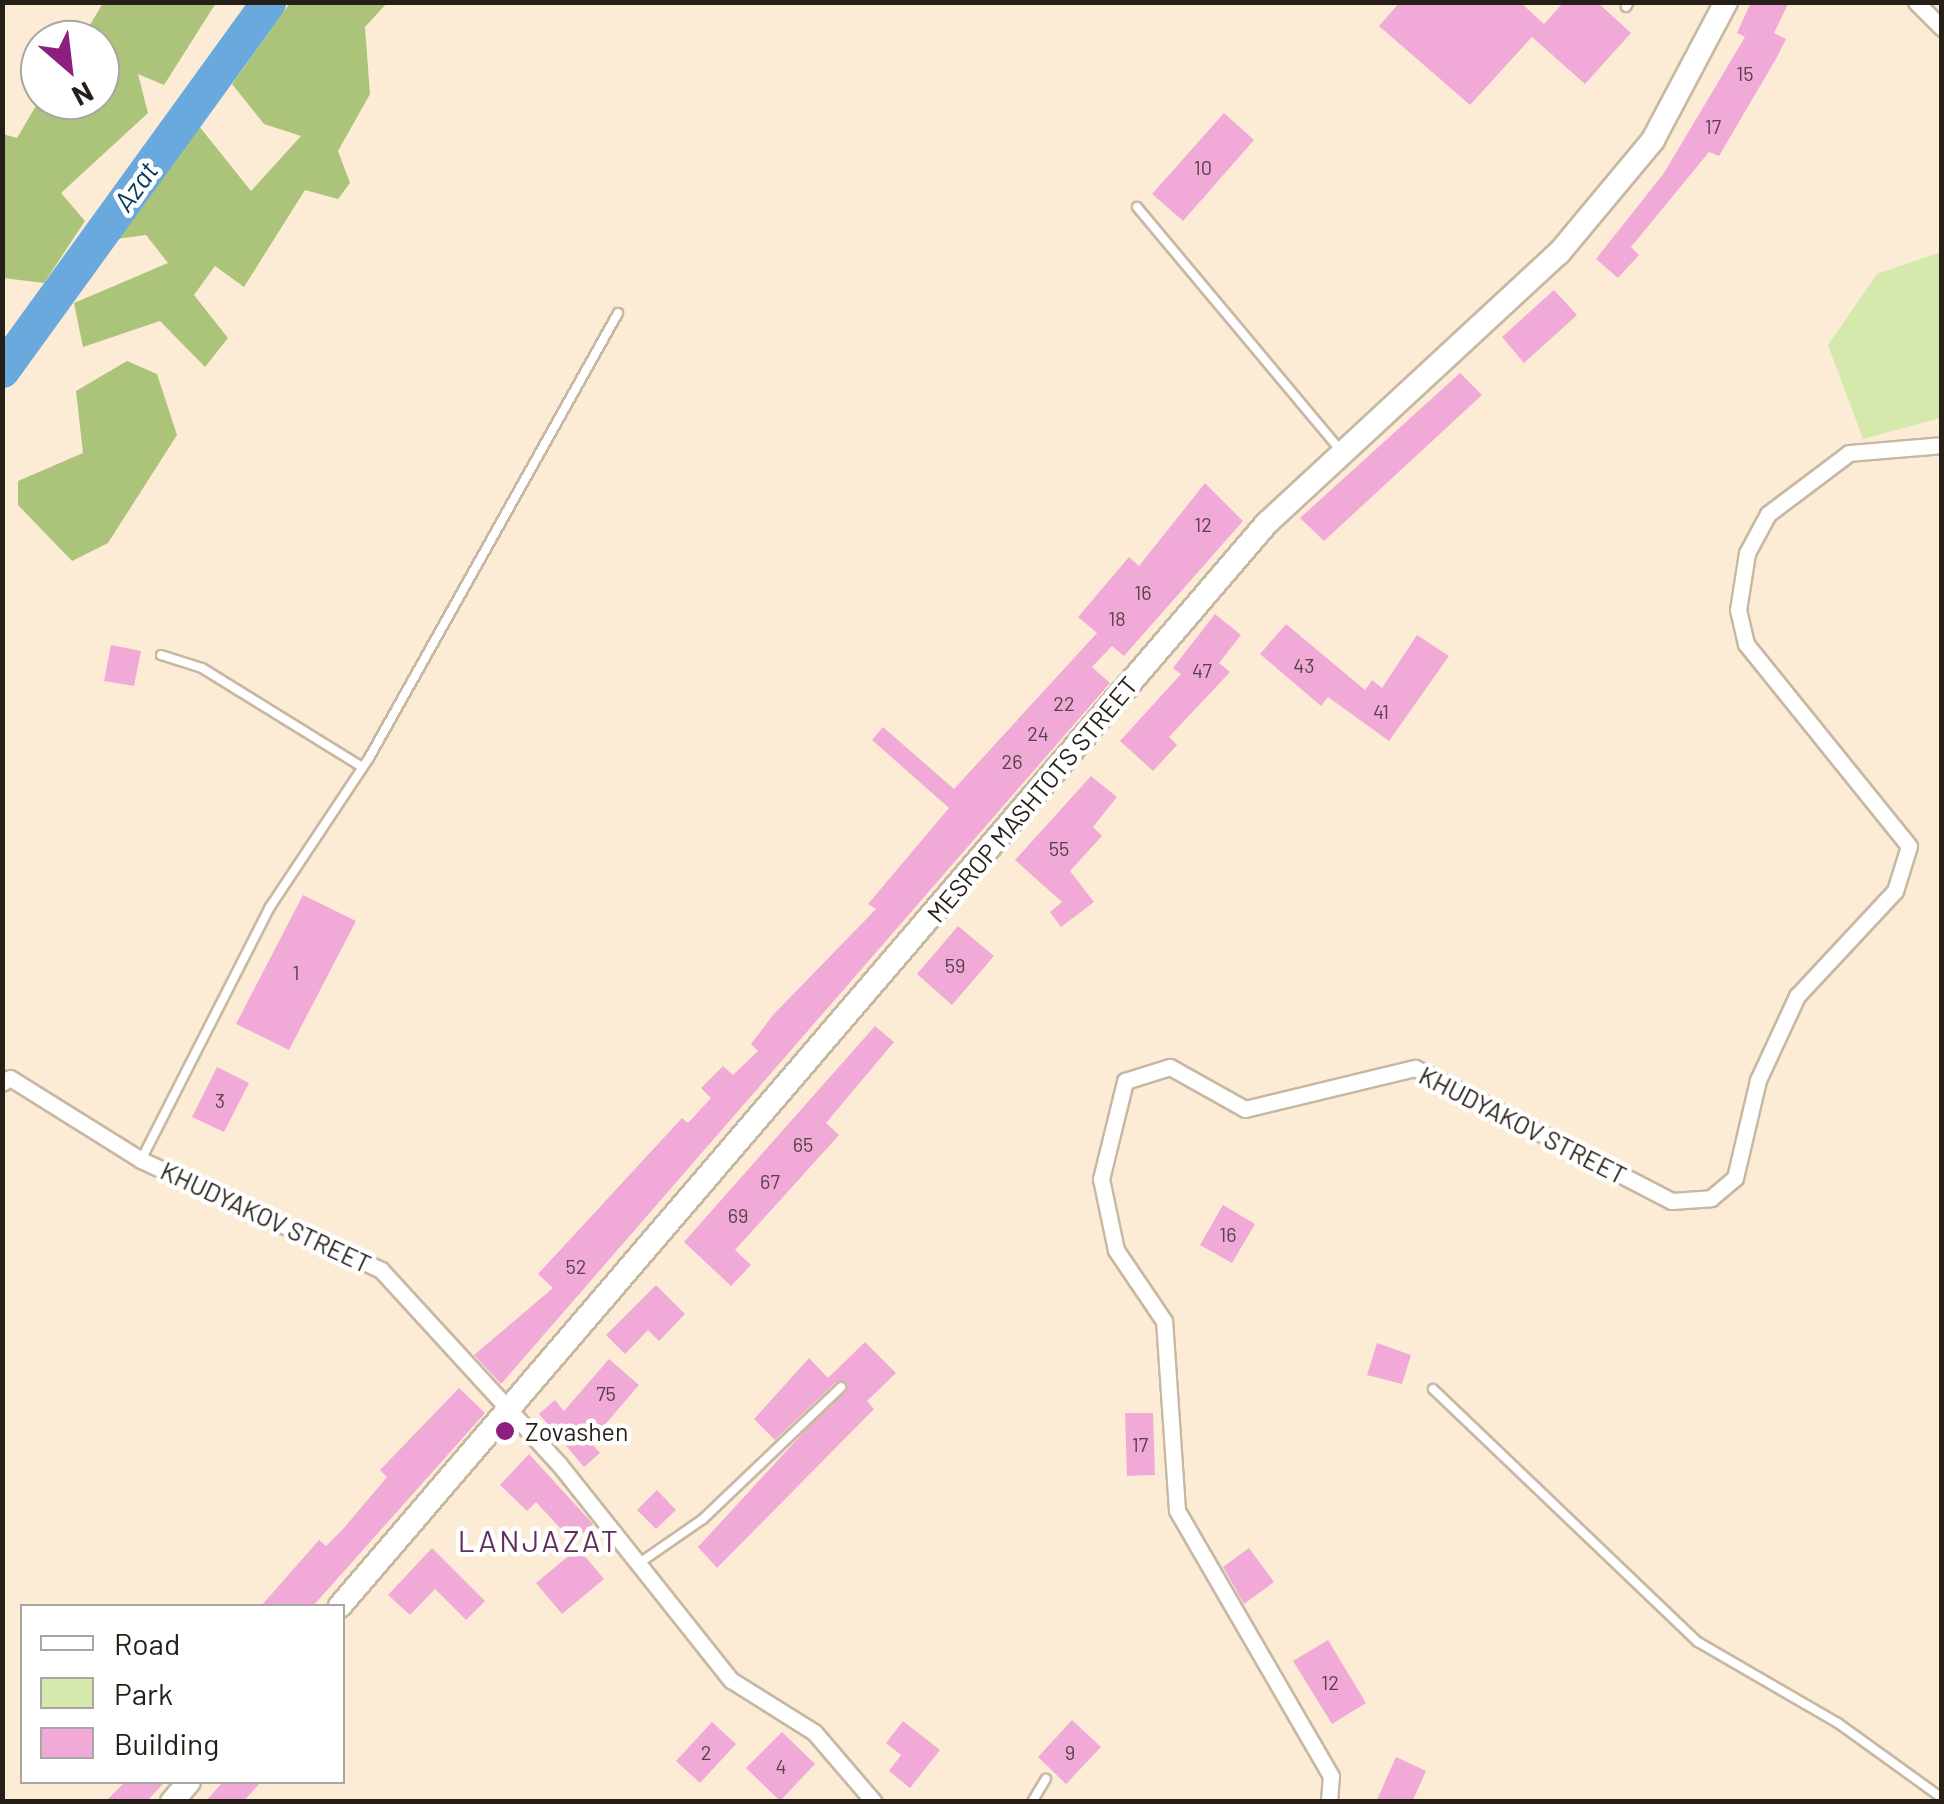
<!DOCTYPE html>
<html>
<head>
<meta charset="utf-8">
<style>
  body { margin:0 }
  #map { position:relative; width:1944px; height:1804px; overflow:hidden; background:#fcecd5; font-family:Barlow,sans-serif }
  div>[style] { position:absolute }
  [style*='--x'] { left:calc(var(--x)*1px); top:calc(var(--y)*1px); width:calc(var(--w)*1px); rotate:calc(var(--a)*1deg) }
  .green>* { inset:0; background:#d5e9ad }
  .forest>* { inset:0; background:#acc479 }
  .river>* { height:35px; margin:-17.5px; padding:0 17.5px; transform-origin:17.5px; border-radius:17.5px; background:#69a9de }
  .building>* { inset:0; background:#f1aad8 }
  .roads { filter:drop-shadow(2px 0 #c7b8a3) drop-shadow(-2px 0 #c7b8a3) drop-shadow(0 2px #c7b8a3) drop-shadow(0 -2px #c7b8a3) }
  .lane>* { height:8px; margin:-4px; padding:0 4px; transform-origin:4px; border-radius:4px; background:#fff }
  .street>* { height:15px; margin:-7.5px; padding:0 7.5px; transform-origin:7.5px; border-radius:7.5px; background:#fff }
  .secondary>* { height:22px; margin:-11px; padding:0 11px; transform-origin:11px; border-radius:11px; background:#fff }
  .dots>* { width:28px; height:28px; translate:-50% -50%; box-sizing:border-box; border:5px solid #fff; border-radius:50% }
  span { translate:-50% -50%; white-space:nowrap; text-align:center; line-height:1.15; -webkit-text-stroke:9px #fff; paint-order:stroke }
  .number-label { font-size:20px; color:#584247 }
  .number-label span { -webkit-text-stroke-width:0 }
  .street-label { font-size:25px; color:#251f17 }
  .poi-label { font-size:25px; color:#251f17 }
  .left { translate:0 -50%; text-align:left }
  .water-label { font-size:28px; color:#05395c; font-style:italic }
  .quarter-label { font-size:30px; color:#632d5a; letter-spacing:2.5px }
  .frame { position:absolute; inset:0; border:5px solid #251f17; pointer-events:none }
  .legend { position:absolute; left:20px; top:1604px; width:325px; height:180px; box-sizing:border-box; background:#fff; border:2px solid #a8a5a2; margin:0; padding:12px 18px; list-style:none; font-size:30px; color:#251f17 }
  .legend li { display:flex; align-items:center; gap:20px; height:50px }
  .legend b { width:50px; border:2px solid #a8a5a2 }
  .north { position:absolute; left:20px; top:20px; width:100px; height:100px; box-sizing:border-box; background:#fff; border:2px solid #a8a5a2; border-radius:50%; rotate:152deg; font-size:28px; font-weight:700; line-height:40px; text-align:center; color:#251f17 }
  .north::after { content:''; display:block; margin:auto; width:35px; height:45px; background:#8e1e80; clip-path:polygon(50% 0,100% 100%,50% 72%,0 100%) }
</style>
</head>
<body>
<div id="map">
  <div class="green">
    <div style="clip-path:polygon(1941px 252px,1941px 418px,1863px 439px,1828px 345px,1877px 274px)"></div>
  </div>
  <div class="forest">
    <div style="clip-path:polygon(103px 3px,216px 3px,164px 85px,138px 74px,148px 113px,61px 193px,85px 221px,44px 283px,3px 278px,3px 134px,17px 138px,40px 99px,100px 100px,100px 40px,81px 40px)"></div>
    <div style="clip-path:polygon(290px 3px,387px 3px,365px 27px,370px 94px,338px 151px,350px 183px,338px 199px,305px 190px,244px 287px,215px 266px,194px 295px,228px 338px,205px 367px,160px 321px,83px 347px,74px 303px,168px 263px,146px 235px,116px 239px,113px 223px,195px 121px,251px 191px,301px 136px,264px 124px,232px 84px)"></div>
    <div style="clip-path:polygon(127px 361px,157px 374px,177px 435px,108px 543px,72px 561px,18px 505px,18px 481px,83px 453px,76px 391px)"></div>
  </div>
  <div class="river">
    <div style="--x:2;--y:370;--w:454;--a:-54.1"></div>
  </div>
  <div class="building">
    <div style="clip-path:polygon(1400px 2px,1520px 2px,1544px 24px,1564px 2px,1597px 2px,1631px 33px,1585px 84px,1532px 37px,1470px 105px,1379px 26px)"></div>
    <div style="clip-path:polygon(1751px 2px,1789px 2px,1774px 33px,1786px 39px,1777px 57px,1719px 156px,1709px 152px,1631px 247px,1639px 255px,1618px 278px,1596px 259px,1664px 173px,1745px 37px,1737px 33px)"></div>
    <div style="clip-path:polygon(1224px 113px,1254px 140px,1183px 221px,1152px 194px)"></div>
    <div style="clip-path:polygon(1554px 290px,1577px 315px,1524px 363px,1502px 337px)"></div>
    <div style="clip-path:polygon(1460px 373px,1482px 395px,1324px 541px,1300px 518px)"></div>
    <div style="clip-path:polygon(1205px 483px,1243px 521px,1124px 656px,1112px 646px,1092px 667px,1110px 683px,501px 1384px,474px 1355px,553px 1288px,538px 1274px,682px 1118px,688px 1123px,711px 1098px,701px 1088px,723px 1066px,733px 1075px,758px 1051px,751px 1044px,773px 1015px,876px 909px,868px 904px,949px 808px,872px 740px,883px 727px,954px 789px,1097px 633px,1078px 617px,1129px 557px,1139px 566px)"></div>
    <div style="clip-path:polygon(1215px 614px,1241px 635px,1219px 663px,1230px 672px,1169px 737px,1177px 745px,1153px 771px,1120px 741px,1181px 674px,1173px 668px)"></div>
    <div style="clip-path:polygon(1286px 624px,1365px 690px,1372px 680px,1382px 688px,1417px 635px,1449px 656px,1389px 741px,1328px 697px,1321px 706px,1260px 654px)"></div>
    <div style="clip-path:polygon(111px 645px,141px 651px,134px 686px,104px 681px)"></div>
    <div style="clip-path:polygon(1091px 776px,1117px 797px,1093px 827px,1102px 836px,1070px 871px,1094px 902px,1061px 927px,1050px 912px,1062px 902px,1015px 860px)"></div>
    <div style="clip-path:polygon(303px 895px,356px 921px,289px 1050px,236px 1024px)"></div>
    <div style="clip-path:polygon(958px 926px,994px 956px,952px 1005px,917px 974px)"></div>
    <div style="clip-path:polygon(875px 1026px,894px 1042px,826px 1123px,839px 1135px,735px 1250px,751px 1265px,731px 1286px,684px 1242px)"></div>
    <div style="clip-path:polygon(217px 1067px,249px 1083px,224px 1132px,192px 1117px)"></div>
    <div style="clip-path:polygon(1223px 1205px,1255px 1224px,1232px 1263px,1200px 1245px)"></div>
    <div style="clip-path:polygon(656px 1285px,685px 1314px,659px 1341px,648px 1330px,625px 1354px,606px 1335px)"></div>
    <div style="clip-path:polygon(865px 1342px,896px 1373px,867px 1401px,874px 1409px,717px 1568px,698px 1547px,848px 1384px,836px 1382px,775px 1440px,754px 1419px,809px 1358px,828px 1378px)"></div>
    <div style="clip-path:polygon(1377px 1343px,1411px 1355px,1402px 1384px,1367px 1375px)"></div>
    <div style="clip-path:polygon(609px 1359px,639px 1385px,590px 1442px,600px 1453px,584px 1467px,539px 1414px,555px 1400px,564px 1411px)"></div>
    <div style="clip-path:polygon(459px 1388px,485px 1413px,313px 1606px,261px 1606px,319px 1540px,326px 1546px,343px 1529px,387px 1477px,380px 1470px)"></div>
    <div style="clip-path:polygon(1125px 1413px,1153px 1413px,1155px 1475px,1127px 1476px)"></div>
    <div style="clip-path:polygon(529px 1454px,593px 1524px,573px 1542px,536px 1502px,527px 1511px,500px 1485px)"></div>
    <div style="clip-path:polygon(657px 1490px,676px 1510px,656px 1529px,637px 1510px)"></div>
    <div style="clip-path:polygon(432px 1548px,485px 1601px,466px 1620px,435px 1589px,410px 1615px,388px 1595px)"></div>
    <div style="clip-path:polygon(578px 1548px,604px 1579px,562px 1614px,536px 1583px)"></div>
    <div style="clip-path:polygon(1249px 1548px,1274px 1582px,1244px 1604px,1223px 1567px)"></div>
    <div style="clip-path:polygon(1328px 1640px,1366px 1703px,1332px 1724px,1293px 1661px)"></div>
    <div style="clip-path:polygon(1072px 1720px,1101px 1747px,1066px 1784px,1038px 1757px)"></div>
    <div style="clip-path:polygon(903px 1721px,940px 1750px,910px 1788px,889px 1771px,901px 1755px,886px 1743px)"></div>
    <div style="clip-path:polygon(712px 1722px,736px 1744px,700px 1783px,676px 1761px)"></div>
    <div style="clip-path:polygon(782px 1732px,815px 1764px,780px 1801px,746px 1768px)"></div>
    <div style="clip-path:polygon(1396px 1757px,1426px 1771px,1412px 1802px,1376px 1802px)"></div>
    <div style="clip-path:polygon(125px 1782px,165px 1782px,146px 1802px,105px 1802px)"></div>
    <div style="clip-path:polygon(223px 1782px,261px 1782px,243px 1802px,205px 1802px)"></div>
  </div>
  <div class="roads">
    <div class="lane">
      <div style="--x:1626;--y:7;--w:6;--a:-59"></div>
      <div style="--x:1137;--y:207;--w:318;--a:50.1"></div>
      <div style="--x:161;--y:655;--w:43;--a:17.6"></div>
      <div style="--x:202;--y:668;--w:188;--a:31.7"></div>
      <div style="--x:141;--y:1160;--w:284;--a:-63"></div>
      <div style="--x:270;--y:907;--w:179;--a:-56.4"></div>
      <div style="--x:369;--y:758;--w:510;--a:-60.77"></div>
      <div style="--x:1433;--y:1389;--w:366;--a:43.7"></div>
      <div style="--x:1698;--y:1642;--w:162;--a:30.1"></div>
      <div style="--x:1838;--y:1723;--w:128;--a:35.8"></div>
      <div style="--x:638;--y:1564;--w:79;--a:-34.7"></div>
      <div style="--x:703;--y:1519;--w:191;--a:-43.7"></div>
      <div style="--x:1032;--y:1802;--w:27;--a:-59"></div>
    </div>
    <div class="street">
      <div style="--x:1916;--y:2;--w:37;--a:45"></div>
      <div style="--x:2;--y:1083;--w:9;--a:-32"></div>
      <div style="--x:10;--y:1078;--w:155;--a:32"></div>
      <div style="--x:141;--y:1160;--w:264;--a:24.6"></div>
      <div style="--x:381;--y:1270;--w:263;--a:47.5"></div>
      <div style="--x:559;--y:1464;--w:276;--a:51.5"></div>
      <div style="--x:731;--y:1680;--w:98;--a:32.1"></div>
      <div style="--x:814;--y:1732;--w:92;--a:49.4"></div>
      <div style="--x:1329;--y:1802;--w:26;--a:-86"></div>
      <div style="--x:1331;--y:1776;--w:307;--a:-120.1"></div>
      <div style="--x:1177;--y:1510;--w:189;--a:-93.9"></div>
      <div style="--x:1164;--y:1321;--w:86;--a:-124.1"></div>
      <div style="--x:1116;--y:1250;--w:73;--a:-101.9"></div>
      <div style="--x:1101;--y:1179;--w:101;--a:-76.2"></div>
      <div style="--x:1125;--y:1081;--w:47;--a:-17.3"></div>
      <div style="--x:1170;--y:1067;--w:86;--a:29.2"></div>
      <div style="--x:1245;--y:1109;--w:175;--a:-13.6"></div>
      <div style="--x:1415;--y:1068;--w:289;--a:27.4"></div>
      <div style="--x:1672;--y:1201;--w:39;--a:-4"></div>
      <div style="--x:1711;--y:1198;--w:31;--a:-40"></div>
      <div style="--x:1735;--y:1178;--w:101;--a:-76.8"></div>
      <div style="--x:1758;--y:1080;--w:93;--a:-65.1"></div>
      <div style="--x:1797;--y:996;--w:144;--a:-47"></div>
      <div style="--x:1895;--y:891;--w:47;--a:-72.7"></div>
      <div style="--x:1909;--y:846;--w:260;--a:-128.9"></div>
      <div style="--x:1746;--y:644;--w:35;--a:-103"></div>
      <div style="--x:1738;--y:610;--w:58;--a:-81"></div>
      <div style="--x:1747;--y:553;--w:44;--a:-61.7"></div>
      <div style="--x:1768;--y:514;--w:101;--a:-37"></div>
      <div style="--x:1849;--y:453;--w:93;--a:-4.9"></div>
    </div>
    <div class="secondary">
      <div style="--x:340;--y:1606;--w:1426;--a:-49.44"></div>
      <div style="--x:1267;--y:523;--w:398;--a:-42.8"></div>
      <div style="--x:1559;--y:253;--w:147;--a:-50.2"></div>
      <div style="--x:1653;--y:140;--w:156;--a:-62.1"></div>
      <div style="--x:172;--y:1802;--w:26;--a:-50"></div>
    </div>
  </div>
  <div class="dots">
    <div style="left:505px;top:1431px;background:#8e1e80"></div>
  </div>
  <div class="number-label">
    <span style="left:1745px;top:73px">15</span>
    <span style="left:1713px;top:126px">17</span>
    <span style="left:1203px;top:167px">10</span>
    <span style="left:1203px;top:524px">12</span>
    <span style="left:1143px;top:592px">16</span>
    <span style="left:1117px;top:618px">18</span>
    <span style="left:1304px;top:665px">43</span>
    <span style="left:1202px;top:670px">47</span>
    <span style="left:1064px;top:703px">22</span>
    <span style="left:1381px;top:711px">41</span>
    <span style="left:1038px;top:733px">24</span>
    <span style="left:1012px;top:761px">26</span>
    <span style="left:1059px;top:848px">55</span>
    <span style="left:955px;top:965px">59</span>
    <span style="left:296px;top:972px">1</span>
    <span style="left:220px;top:1100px">3</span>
    <span style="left:803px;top:1144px">65</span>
    <span style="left:770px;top:1181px">67</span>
    <span style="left:738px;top:1215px">69</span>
    <span style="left:1228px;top:1234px">16</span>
    <span style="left:576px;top:1266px">52</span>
    <span style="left:606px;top:1393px">75</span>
    <span style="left:1140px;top:1444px">17</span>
    <span style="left:1330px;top:1682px">12</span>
    <span style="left:706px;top:1752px">2</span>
    <span style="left:1070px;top:1752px">9</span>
    <span style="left:781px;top:1766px">4</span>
  </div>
  <div class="street-label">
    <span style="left:1032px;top:799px;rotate:-50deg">MESROP MASHTOTS STREET</span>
    <span style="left:1523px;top:1125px;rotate:27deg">KHUDYAKOV STREET</span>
    <span style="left:266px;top:1217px;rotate:25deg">KHUDYAKOV STREET</span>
  </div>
  <div class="poi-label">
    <span class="left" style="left:525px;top:1431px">Zovashen</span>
  </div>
  <div class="water-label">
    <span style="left:135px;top:186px;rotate:-54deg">Azat</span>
  </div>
  <div class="quarter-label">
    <span style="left:539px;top:1540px">LANJAZAT</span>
  </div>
  <div class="frame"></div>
  <ul class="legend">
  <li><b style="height:12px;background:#fff"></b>Road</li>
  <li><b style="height:28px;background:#d5e9ad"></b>Park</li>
  <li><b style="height:28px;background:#f1aad8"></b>Building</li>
  </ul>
  <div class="north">N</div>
</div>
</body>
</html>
